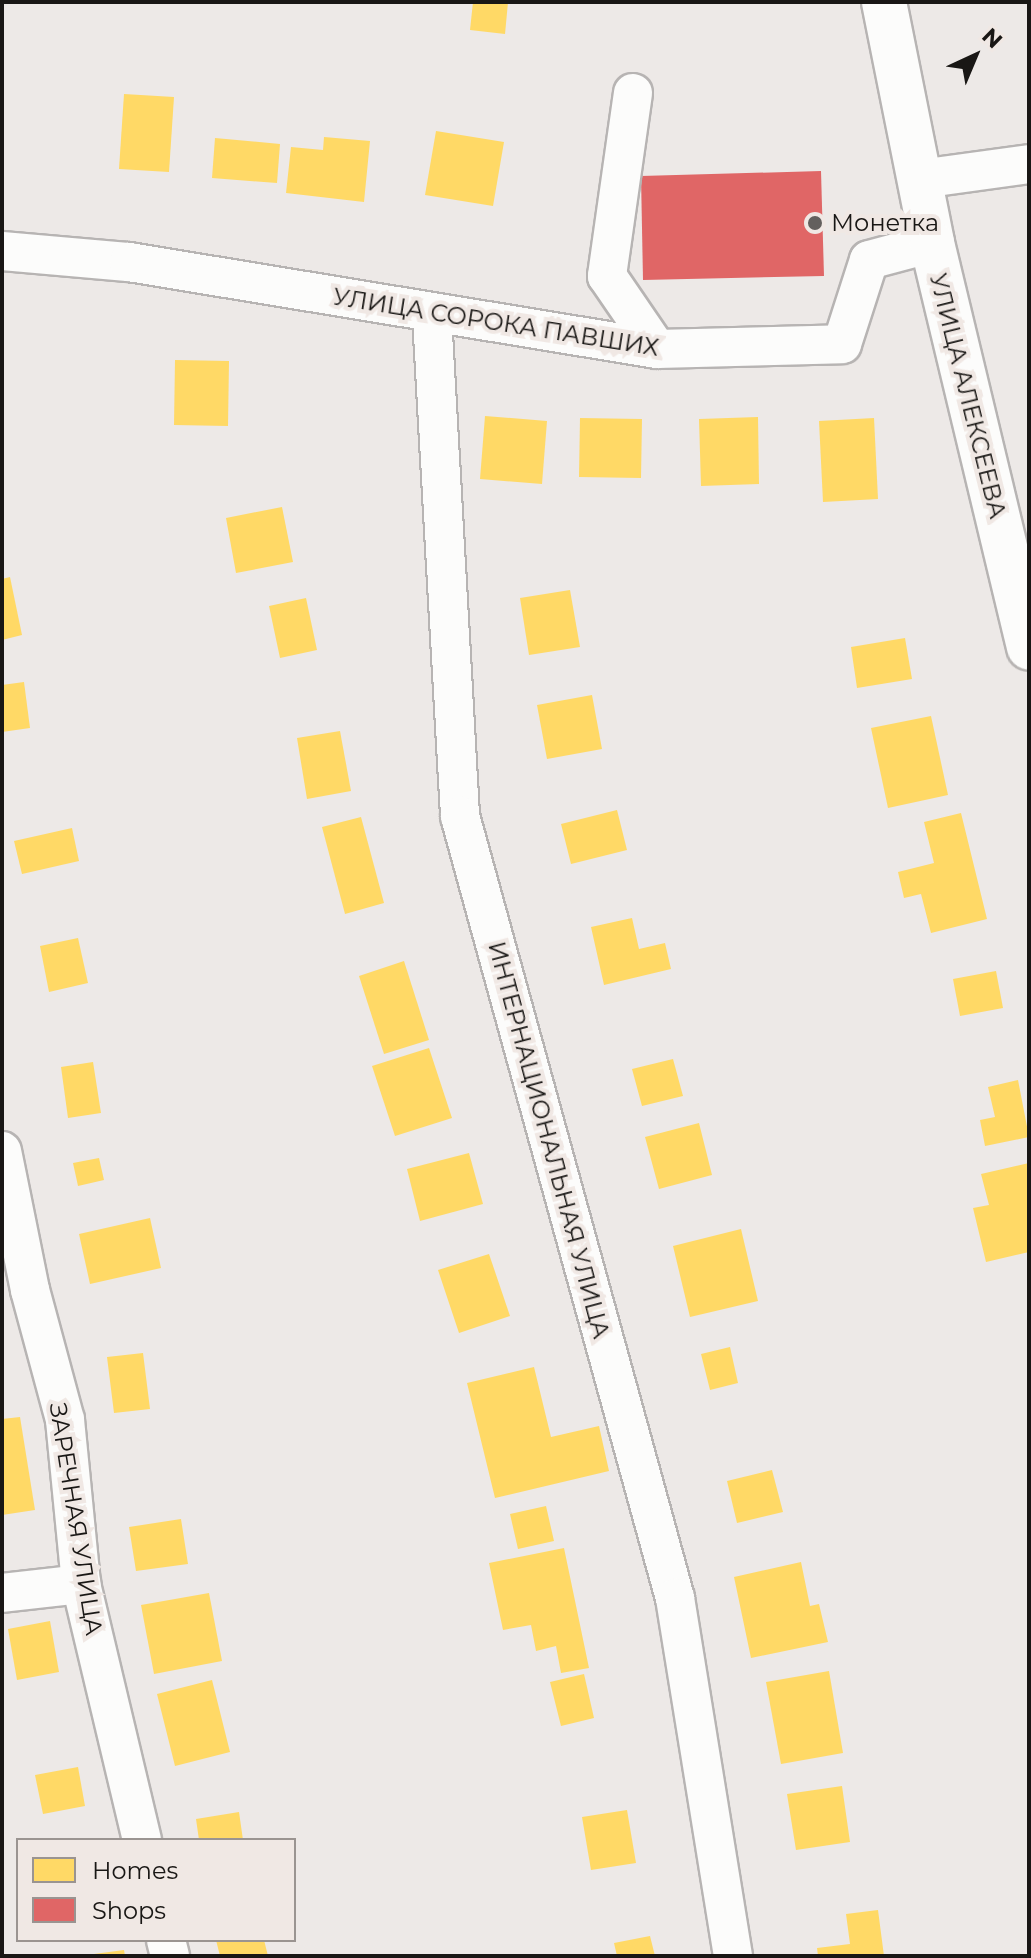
<!DOCTYPE html>
<html>
<head>
<meta charset="utf-8">
<style>
  body { margin:0 }
  #map { position:relative; width:1031px; height:1958px; overflow:hidden; background:#ede9e7; font-family:Montserrat,sans-serif }
  div>[style] { position:absolute }
  [style*='--x'] { left:calc(var(--x)*1px); top:calc(var(--y)*1px); width:calc(var(--w)*1px); rotate:calc(var(--a)*1deg) }
  .homes>* { inset:0; background:#ffd966 }
  .shops>* { inset:0; background:#e06666 }
  .roads { filter:drop-shadow(2px 0 #b7b4b3) drop-shadow(-2px 0 #b7b4b3) drop-shadow(0 2px #b7b4b3) drop-shadow(0 -2px #b7b4b3) }
  .street>* { height:38px; margin:-19px; padding:0 19px; transform-origin:19px; border-radius:19px; background:#fcfcfb }
  .secondary>* { height:44px; margin:-22px; padding:0 22px; transform-origin:22px; border-radius:22px; background:#fcfcfb }
  .dots>* { width:22px; height:22px; translate:-50% -50%; box-sizing:border-box; border:4px solid #f0e8e4; border-radius:50% }
  span { translate:-50% -50%; white-space:nowrap; text-align:center; line-height:1.15; -webkit-text-stroke:8px #f0e8e4; paint-order:stroke }
  .poi-label { font-size:24px; color:#191715 }
  .left { translate:0 -50%; text-align:left }
  .street-label { font-size:24px; color:#191715 }
  .frame { position:absolute; inset:0; border:4px solid #191715; pointer-events:none }
  .legend { position:absolute; left:16px; top:1838px; width:280px; height:104px; box-sizing:border-box; background:#f0e8e4; border:2px solid #9a9491; margin:0; padding:10px 14px; list-style:none; font-size:24px; color:#191715 }
  .legend li { display:flex; align-items:center; gap:16px; height:40px }
  .legend b { width:40px; border:2px solid #9a9491 }
  .north { position:absolute; left:935px; top:16px; width:80px; height:80px; -webkit-text-stroke:6px #f0e8e4; paint-order:stroke; rotate:44deg; font-size:22px; font-weight:700; line-height:32px; text-align:center; color:#191715 }
  .north::after { content:''; display:block; margin:auto; width:28px; height:36px; background:#191715; clip-path:polygon(50% 0,100% 100%,50% 72%,0 100%) }
</style>
</head>
<body>
<div id="map">
  <div class="homes">
    <div style="clip-path:polygon(473px 2px,508px 2px,505px 34px,470px 30px)"></div>
    <div style="clip-path:polygon(124px 94px,174px 97px,169px 172px,119px 169px)"></div>
    <div style="clip-path:polygon(436px 131px,504px 142px,493px 206px,425px 195px)"></div>
    <div style="clip-path:polygon(324px 137px,370px 141px,364px 202px,286px 193px,291px 147px,323px 150px)"></div>
    <div style="clip-path:polygon(215px 138px,280px 144px,277px 183px,212px 178px)"></div>
    <div style="clip-path:polygon(175px 360px,229px 361px,228px 426px,174px 425px)"></div>
    <div style="clip-path:polygon(485px 416px,547px 421px,542px 484px,480px 479px)"></div>
    <div style="clip-path:polygon(758px 417px,759px 484px,701px 486px,699px 419px)"></div>
    <div style="clip-path:polygon(580px 418px,642px 419px,641px 478px,579px 477px)"></div>
    <div style="clip-path:polygon(874px 418px,878px 499px,823px 502px,819px 421px)"></div>
    <div style="clip-path:polygon(282px 507px,293px 562px,236px 573px,226px 518px)"></div>
    <div style="clip-path:polygon(10px 577px,22px 635px,2px 640px,2px 579px)"></div>
    <div style="clip-path:polygon(570px 590px,580px 647px,529px 655px,520px 598px)"></div>
    <div style="clip-path:polygon(306px 598px,317px 650px,280px 658px,269px 606px)"></div>
    <div style="clip-path:polygon(905px 638px,912px 679px,857px 688px,851px 647px)"></div>
    <div style="clip-path:polygon(24px 682px,30px 728px,2px 732px,2px 685px)"></div>
    <div style="clip-path:polygon(592px 695px,602px 749px,547px 759px,537px 705px)"></div>
    <div style="clip-path:polygon(931px 716px,948px 795px,888px 808px,871px 728px)"></div>
    <div style="clip-path:polygon(340px 731px,351px 791px,307px 799px,297px 738px)"></div>
    <div style="clip-path:polygon(617px 810px,627px 850px,571px 864px,561px 824px)"></div>
    <div style="clip-path:polygon(961px 813px,987px 919px,931px 933px,921px 894px,904px 898px,898px 872px,934px 863px,924px 822px)"></div>
    <div style="clip-path:polygon(361px 817px,384px 903px,345px 914px,322px 827px)"></div>
    <div style="clip-path:polygon(72px 828px,79px 861px,22px 874px,14px 841px)"></div>
    <div style="clip-path:polygon(632px 918px,639px 949px,665px 943px,671px 969px,604px 985px,591px 927px)"></div>
    <div style="clip-path:polygon(78px 938px,88px 983px,49px 992px,40px 946px)"></div>
    <div style="clip-path:polygon(404px 961px,429px 1040px,384px 1054px,359px 976px)"></div>
    <div style="clip-path:polygon(996px 971px,1003px 1008px,960px 1016px,953px 979px)"></div>
    <div style="clip-path:polygon(429px 1048px,452px 1118px,395px 1136px,372px 1066px)"></div>
    <div style="clip-path:polygon(673px 1059px,683px 1096px,642px 1106px,632px 1069px)"></div>
    <div style="clip-path:polygon(93px 1062px,101px 1113px,68px 1118px,61px 1067px)"></div>
    <div style="clip-path:polygon(1018px 1080px,1029px 1137px,985px 1146px,980px 1120px,995px 1117px,988px 1087px)"></div>
    <div style="clip-path:polygon(699px 1123px,712px 1175px,659px 1189px,645px 1137px)"></div>
    <div style="clip-path:polygon(469px 1153px,483px 1204px,420px 1221px,407px 1169px)"></div>
    <div style="clip-path:polygon(99px 1158px,104px 1180px,78px 1186px,73px 1163px)"></div>
    <div style="clip-path:polygon(1029px 1163px,1029px 1252px,986px 1262px,973px 1208px,989px 1205px,981px 1174px)"></div>
    <div style="clip-path:polygon(150px 1218px,161px 1268px,90px 1284px,79px 1234px)"></div>
    <div style="clip-path:polygon(741px 1229px,758px 1301px,690px 1317px,673px 1246px)"></div>
    <div style="clip-path:polygon(489px 1254px,510px 1316px,459px 1333px,438px 1270px)"></div>
    <div style="clip-path:polygon(730px 1347px,738px 1383px,710px 1390px,701px 1354px)"></div>
    <div style="clip-path:polygon(143px 1353px,150px 1409px,114px 1413px,107px 1357px)"></div>
    <div style="clip-path:polygon(534px 1367px,551px 1437px,599px 1426px,609px 1471px,495px 1498px,467px 1383px)"></div>
    <div style="clip-path:polygon(20px 1417px,35px 1510px,2px 1515px,2px 1419px)"></div>
    <div style="clip-path:polygon(772px 1470px,783px 1512px,737px 1523px,727px 1481px)"></div>
    <div style="clip-path:polygon(546px 1506px,554px 1541px,518px 1549px,510px 1514px)"></div>
    <div style="clip-path:polygon(181px 1519px,188px 1564px,136px 1571px,129px 1527px)"></div>
    <div style="clip-path:polygon(564px 1548px,589px 1668px,561px 1673px,556px 1646px,536px 1651px,531px 1625px,503px 1630px,489px 1563px)"></div>
    <div style="clip-path:polygon(801px 1562px,810px 1606px,819px 1604px,828px 1642px,751px 1658px,734px 1577px)"></div>
    <div style="clip-path:polygon(209px 1593px,222px 1661px,154px 1674px,141px 1605px)"></div>
    <div style="clip-path:polygon(50px 1621px,59px 1672px,17px 1680px,8px 1629px)"></div>
    <div style="clip-path:polygon(829px 1671px,843px 1753px,781px 1764px,766px 1682px)"></div>
    <div style="clip-path:polygon(584px 1674px,594px 1718px,561px 1726px,550px 1682px)"></div>
    <div style="clip-path:polygon(212px 1680px,230px 1752px,175px 1766px,157px 1694px)"></div>
    <div style="clip-path:polygon(78px 1767px,85px 1806px,43px 1814px,35px 1775px)"></div>
    <div style="clip-path:polygon(842px 1786px,850px 1842px,796px 1850px,787px 1794px)"></div>
    <div style="clip-path:polygon(627px 1810px,636px 1863px,591px 1870px,582px 1817px)"></div>
    <div style="clip-path:polygon(239px 1812px,243px 1840px,199px 1840px,196px 1819px)"></div>
    <div style="clip-path:polygon(878px 1910px,884px 1956px,818px 1956px,817px 1948px,850px 1944px,846px 1914px)"></div>
    <div style="clip-path:polygon(650px 1936px,655px 1956px,617px 1956px,614px 1943px)"></div>
    <div style="clip-path:polygon(216px 1940px,264px 1940px,268px 1956px,220px 1956px)"></div>
    <div style="clip-path:polygon(124px 1950px,125px 1956px,94px 1956px,94px 1954px)"></div>
  </div>
  <div class="shops">
    <div style="clip-path:polygon(821px 171px,824px 276px,643px 280px,641px 176px)"></div>
  </div>
  <div class="roads">
    <div class="street">
      <div style="--x:633;--y:93;--w:185;--a:98.1"></div>
      <div style="--x:607;--y:276;--w:88;--a:55.6"></div>
      <div style="--x:920;--y:179;--w:110;--a:-7.8"></div>
      <div style="--x:2;--y:251;--w:127;--a:5"></div>
      <div style="--x:129;--y:262;--w:535;--a:9.36"></div>
      <div style="--x:657;--y:349;--w:185;--a:-1.5"></div>
      <div style="--x:842;--y:344;--w:88;--a:-72.2"></div>
      <div style="--x:869;--y:260;--w:65;--a:-15.1"></div>
      <div style="--x:432;--y:316;--w:501;--a:86.79"></div>
      <div style="--x:460;--y:816;--w:811;--a:74.63"></div>
      <div style="--x:675;--y:1598;--w:363;--a:80.8"></div>
      <div style="--x:2;--y:1151;--w:142;--a:78.6"></div>
      <div style="--x:30;--y:1290;--w:135;--a:74.9"></div>
      <div style="--x:65;--y:1420;--w:165;--a:84.4"></div>
      <div style="--x:81;--y:1584;--w:263;--a:76.6"></div>
      <div style="--x:2;--y:1593;--w:80;--a:-6.5"></div>
      <div style="--x:166;--y:1940;--w:16;--a:76"></div>
    </div>
    <div class="secondary">
      <div style="--x:884;--y:2;--w:246;--a:78.7"></div>
      <div style="--x:932;--y:243;--w:416;--a:76.5"></div>
    </div>
  </div>
  <div class="dots">
    <div style="left:815px;top:223px;background:#63605e"></div>
  </div>
  <div class="poi-label">
    <span class="left" style="left:831px;top:223px">Монетка</span>
  </div>
  <div class="street-label">
    <span style="left:496px;top:322px;rotate:9deg">УЛИЦА СОРОКА ПАВШИХ</span>
    <span style="left:968px;top:396px;rotate:76deg">УЛИЦА АЛЕКСЕЕВА</span>
    <span style="left:549px;top:1140px;rotate:75deg">ИНТЕРНАЦИОНАЛЬНАЯ УЛИЦА</span>
    <span style="left:76px;top:1519px;rotate:81deg">ЗАРЕЧНАЯ УЛИЦА</span>
  </div>
  <div class="frame"></div>
  <ul class="legend">
  <li><b style="height:22px;background:#ffd966"></b>Homes</li>
  <li><b style="height:22px;background:#e06666"></b>Shops</li>
  </ul>
  <div class="north">N</div>
</div>
</body>
</html>
